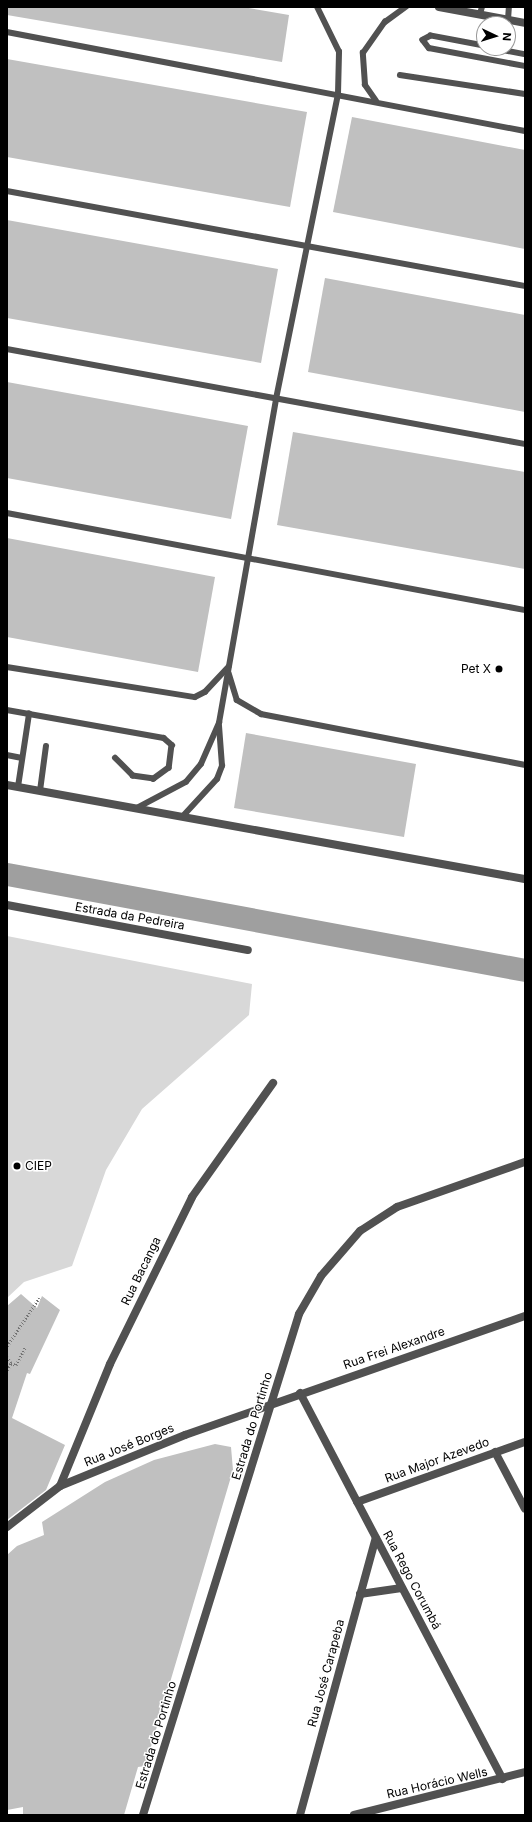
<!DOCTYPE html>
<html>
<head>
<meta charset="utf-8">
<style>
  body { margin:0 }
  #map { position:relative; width:532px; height:1822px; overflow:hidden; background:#fff; font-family:Inter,sans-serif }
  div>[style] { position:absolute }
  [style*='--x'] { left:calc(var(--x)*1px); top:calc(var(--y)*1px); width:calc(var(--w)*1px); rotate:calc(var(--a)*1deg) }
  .green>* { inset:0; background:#d8d8d8 }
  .river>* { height:23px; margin:-11.5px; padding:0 11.5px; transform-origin:11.5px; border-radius:11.5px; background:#9f9f9f }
  .building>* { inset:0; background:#c0c0c0 }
  .path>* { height:2.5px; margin-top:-1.25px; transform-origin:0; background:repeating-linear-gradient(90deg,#737373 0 1px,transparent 0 3px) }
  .service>* { height:5.5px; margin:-2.75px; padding:0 2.75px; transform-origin:2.75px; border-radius:2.75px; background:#515151 }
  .minor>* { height:8px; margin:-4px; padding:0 4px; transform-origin:4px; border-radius:4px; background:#515151 }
  .tertiary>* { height:8px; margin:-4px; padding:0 4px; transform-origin:4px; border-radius:4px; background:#515151 }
  .dots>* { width:11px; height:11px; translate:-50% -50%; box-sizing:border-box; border:2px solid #fff; border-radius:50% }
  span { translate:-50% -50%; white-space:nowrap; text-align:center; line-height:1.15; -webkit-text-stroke:3px #fff; paint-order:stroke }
  .poi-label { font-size:12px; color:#000 }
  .right { translate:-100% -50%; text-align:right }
  .left { translate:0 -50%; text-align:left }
  .street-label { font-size:12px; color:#000 }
  .frame { position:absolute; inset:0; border:8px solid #000; pointer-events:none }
  .north { position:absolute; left:476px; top:16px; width:40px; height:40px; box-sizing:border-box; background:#fff; border:1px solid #999; border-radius:50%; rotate:94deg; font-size:11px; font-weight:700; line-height:16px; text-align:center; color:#000 }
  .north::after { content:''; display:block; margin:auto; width:14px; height:18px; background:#000; clip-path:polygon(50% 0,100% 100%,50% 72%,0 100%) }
</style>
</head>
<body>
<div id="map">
  <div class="green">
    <div style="clip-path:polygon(7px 936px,252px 984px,249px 1015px,142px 1109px,106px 1170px,72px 1266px,24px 1282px,7px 1298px)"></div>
  </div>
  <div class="river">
    <div style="--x:7;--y:874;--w:527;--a:10.5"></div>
  </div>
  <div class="building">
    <div style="clip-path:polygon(7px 7px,243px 7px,289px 15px,282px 62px,7px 15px)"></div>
    <div style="clip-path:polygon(7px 59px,307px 112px,290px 207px,7px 157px)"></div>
    <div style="clip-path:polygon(352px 117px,525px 150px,525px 249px,333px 212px)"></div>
    <div style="clip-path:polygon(7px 220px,278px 269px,261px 363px,7px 318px)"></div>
    <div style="clip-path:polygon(325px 278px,525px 315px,525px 412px,308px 372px)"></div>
    <div style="clip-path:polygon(7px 382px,248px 426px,231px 519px,7px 478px)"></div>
    <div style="clip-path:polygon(293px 432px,525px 472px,525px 569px,277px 525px)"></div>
    <div style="clip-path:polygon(7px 538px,215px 577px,198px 672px,7px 637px)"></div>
    <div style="clip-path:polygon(246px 733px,416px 764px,404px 837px,234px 808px)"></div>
    <div style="clip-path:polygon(21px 1294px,37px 1308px,42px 1296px,60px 1310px,30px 1374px,27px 1373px,12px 1418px,65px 1445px,46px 1490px,7px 1520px,7px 1306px)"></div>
    <div style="clip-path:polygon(215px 1444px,231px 1447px,233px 1470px,150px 1750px,145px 1766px,138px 1767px,124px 1815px,23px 1815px,23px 1807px,7px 1810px,7px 1555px,17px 1546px,44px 1535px,42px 1522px,105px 1482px,154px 1460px)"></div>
  </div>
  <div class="path">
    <div style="--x:7;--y:1346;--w:58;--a:-56.3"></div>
    <div style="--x:7;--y:1357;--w:7;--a:56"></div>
    <div style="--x:7;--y:1370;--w:8;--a:-60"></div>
    <div style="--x:11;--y:1363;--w:5;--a:22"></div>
    <div style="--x:16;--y:1365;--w:20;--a:-63"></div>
  </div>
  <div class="service">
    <div style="--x:480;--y:14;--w:7;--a:-74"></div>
    <div style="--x:508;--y:20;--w:13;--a:-86"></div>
    <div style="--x:7;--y:32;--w:527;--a:10.82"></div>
    <div style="--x:484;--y:46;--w:54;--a:-169.3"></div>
    <div style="--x:431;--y:36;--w:9;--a:153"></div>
    <div style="--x:423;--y:40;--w:10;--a:53"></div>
    <div style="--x:429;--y:48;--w:98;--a:10.6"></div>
    <div style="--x:493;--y:48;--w:33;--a:11"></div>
    <div style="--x:400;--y:75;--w:126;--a:8.6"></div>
    <div style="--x:376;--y:101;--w:19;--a:-125"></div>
    <div style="--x:365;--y:85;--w:32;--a:-94"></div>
    <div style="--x:363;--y:53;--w:38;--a:-55"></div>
    <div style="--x:385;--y:22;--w:26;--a:-36"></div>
    <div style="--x:7;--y:191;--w:527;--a:10.39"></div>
    <div style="--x:7;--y:349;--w:527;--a:10.39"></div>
    <div style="--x:7;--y:513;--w:527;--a:10.61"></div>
    <div style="--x:7;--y:667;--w:190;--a:9.1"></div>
    <div style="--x:195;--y:697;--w:11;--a:-27"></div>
    <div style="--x:205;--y:692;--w:34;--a:-47"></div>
    <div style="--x:229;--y:673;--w:28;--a:73"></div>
    <div style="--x:237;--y:700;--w:28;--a:30"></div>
    <div style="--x:261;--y:714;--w:269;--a:10.9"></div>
    <div style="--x:7;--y:710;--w:159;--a:10.1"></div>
    <div style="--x:164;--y:738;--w:11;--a:41"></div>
    <div style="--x:172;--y:745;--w:23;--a:97"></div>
    <div style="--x:169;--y:768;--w:19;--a:144"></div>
    <div style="--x:154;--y:779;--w:21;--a:-172"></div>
    <div style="--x:133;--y:776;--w:25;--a:-135"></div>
    <div style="--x:7;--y:755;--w:15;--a:11"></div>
    <div style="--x:18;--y:787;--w:74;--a:-81.4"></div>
    <div style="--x:40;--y:791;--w:45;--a:-82.4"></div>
    <div style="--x:137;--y:808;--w:55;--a:-28"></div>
    <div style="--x:186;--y:782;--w:23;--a:-50"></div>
    <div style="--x:201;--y:764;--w:45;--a:-66.3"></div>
    <div style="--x:219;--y:723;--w:329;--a:-80"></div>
    <div style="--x:276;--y:399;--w:311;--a:-78.5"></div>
    <div style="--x:338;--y:94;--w:42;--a:-88.6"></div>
    <div style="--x:339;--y:52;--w:50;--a:-116.1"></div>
    <div style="--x:183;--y:816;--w:50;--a:-47.4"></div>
    <div style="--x:217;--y:779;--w:14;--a:-69"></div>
    <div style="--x:222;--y:766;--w:40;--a:-94.3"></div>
  </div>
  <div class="minor">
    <div style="--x:7;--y:905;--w:245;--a:10.6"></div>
    <div style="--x:300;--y:1393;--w:436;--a:62.3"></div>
    <div style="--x:495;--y:1452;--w:64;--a:62.2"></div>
    <div style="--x:60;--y:1486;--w:132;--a:-67.7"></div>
    <div style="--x:110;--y:1364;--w:186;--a:-63.8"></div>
    <div style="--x:192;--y:1197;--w:140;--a:-54.6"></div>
    <div style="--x:357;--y:1502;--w:178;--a:-19.7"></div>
    <div style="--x:7;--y:1527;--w:67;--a:-37.7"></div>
    <div style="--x:60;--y:1486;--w:135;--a:-22.2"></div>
    <div style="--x:185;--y:1435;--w:360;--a:-19.3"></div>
    <div style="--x:360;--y:1594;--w:42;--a:-8.1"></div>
    <div style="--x:143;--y:1815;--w:525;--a:-72.7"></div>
    <div style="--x:299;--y:1314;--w:44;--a:-59.9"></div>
    <div style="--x:321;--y:1276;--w:60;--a:-49.1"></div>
    <div style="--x:360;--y:1231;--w:44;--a:-33"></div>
    <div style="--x:397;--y:1207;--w:136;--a:-19.4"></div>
    <div style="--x:300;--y:1815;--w:287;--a:-74.7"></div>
  </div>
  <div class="tertiary">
    <div style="--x:439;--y:7;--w:87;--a:10.5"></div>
    <div style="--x:7;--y:785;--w:526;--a:10.29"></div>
    <div style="--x:354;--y:1815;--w:176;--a:-14.1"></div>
  </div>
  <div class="dots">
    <div style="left:499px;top:669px;background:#000"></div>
    <div style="left:17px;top:1166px;background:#000"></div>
  </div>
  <div class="poi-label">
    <span class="right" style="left:491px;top:669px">Pet X</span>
    <span class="left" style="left:25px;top:1166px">CIEP</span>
  </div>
  <div class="street-label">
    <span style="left:130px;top:916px;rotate:10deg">Estrada da Pedreira</span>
    <span style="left:141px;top:1271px;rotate:-64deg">Rua Bacanga</span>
    <span style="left:394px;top:1348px;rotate:-19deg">Rua Frei Alexandre</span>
    <span style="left:252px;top:1426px;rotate:-73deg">Estrada do Portinho</span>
    <span style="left:129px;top:1445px;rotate:-22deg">Rua José Borges</span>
    <span style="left:437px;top:1460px;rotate:-20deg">Rua Major Azevedo</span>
    <span style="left:412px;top:1580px;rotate:62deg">Rua Rego Corumbá</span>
    <span style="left:326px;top:1673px;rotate:-75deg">Rua José Carapeba</span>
    <span style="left:156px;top:1735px;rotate:-73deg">Estrada do Portinho</span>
    <span style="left:437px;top:1783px;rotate:-13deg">Rua Horácio Wells</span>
  </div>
  <div class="frame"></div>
  <div class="north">N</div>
</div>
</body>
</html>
